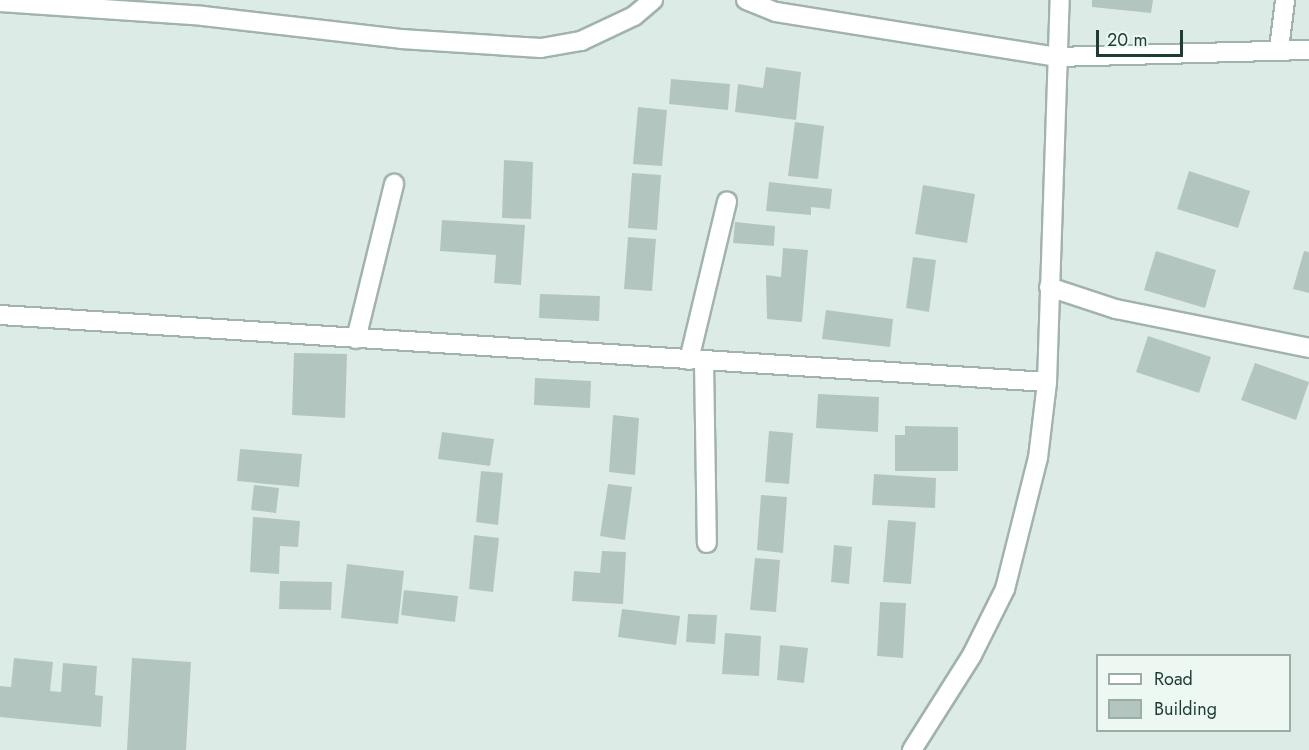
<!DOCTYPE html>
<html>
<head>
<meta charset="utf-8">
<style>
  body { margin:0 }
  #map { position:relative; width:1309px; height:750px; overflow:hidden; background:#ddebe6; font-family:Jost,sans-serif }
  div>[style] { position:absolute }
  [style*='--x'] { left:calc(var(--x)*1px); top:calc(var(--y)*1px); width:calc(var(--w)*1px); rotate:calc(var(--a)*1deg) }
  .building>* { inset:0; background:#b2c6bf }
  .roads { filter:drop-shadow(2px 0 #a0b3ad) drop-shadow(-2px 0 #a0b3ad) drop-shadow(0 2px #a0b3ad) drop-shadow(0 -2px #a0b3ad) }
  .minor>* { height:18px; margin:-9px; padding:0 9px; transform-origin:9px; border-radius:9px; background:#fff }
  span { translate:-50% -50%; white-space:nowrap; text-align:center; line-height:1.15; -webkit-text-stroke:6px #eef8f3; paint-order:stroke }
  .legend { position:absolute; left:1096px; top:654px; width:195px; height:78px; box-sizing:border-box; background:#eef8f3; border:2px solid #9aada7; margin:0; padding:8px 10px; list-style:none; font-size:18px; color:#1d3c35 }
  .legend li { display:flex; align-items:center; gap:12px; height:30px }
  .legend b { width:30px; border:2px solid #9aada7 }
  .scale { position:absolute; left:1096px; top:30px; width:87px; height:27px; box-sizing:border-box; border:3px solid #1d3c35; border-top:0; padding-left:8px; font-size:18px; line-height:21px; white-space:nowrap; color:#1d3c35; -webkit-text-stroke:4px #eef8f3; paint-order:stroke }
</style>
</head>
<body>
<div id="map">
  <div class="building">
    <div style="clip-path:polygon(1092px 0,1153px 0,1151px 13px,1092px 7px)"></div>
    <div style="clip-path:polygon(766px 67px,801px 72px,796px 120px,735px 112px,738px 84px,763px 88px)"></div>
    <div style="clip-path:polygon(671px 79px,730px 84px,728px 110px,669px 104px)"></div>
    <div style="clip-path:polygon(638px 107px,667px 110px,662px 166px,633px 164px)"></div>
    <div style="clip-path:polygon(795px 122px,824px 126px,818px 179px,788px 176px)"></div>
    <div style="clip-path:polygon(504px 160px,533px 162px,531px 219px,502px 218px)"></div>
    <div style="clip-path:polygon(1189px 171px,1250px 191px,1238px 228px,1177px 209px)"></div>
    <div style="clip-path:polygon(632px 173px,661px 175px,657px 230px,628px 228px)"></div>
    <div style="clip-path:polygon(769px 182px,832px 189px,830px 209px,811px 207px,811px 215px,766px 211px)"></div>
    <div style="clip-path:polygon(923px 185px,975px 194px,967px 243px,915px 234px)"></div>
    <div style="clip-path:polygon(442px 220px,525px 225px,521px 285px,494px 283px,496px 255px,440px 251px)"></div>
    <div style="clip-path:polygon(735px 222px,775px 226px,774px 246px,733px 243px)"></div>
    <div style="clip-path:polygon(628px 237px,656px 239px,652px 291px,624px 289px)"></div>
    <div style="clip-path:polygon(783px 248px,808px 250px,802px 322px,767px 319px,766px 275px,781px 277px)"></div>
    <div style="clip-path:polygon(1156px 251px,1216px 270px,1205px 308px,1144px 290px)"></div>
    <div style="clip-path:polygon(1304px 251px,1309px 252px,1309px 293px,1293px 289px)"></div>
    <div style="clip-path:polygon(913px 257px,936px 260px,929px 312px,906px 308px)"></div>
    <div style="clip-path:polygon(540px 294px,600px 296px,599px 321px,539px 318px)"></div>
    <div style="clip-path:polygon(826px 310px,893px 319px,890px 347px,822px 339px)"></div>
    <div style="clip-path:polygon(1148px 336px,1211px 357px,1199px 393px,1136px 372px)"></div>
    <div style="clip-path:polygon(294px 353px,347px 354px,345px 418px,292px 415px)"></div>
    <div style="clip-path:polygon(1255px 363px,1309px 382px,1296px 420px,1241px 400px)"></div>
    <div style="clip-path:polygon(535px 378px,591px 381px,590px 408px,534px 405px)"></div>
    <div style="clip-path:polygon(818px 394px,879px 397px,878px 432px,816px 428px)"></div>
    <div style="clip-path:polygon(613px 415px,639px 418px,635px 475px,609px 472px)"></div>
    <div style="clip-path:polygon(905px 426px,958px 427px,958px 471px,895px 471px,895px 435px,905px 435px)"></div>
    <div style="clip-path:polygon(769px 431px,793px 433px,789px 484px,765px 482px)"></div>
    <div style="clip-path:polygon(442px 432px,494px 439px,490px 466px,438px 459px)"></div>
    <div style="clip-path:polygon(240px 449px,302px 454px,299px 487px,237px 481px)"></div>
    <div style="clip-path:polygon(481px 471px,503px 473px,498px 525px,476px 522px)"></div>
    <div style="clip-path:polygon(874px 474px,936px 478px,935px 508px,872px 505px)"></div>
    <div style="clip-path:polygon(608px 484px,632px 487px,625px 540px,600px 536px)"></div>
    <div style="clip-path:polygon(254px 485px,279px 488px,276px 513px,251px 510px)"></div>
    <div style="clip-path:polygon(761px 495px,787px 497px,783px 553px,757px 550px)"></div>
    <div style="clip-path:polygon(253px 517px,300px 521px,298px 547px,280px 546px,279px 574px,250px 572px)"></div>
    <div style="clip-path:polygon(888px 520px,916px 522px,911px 584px,883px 582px)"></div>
    <div style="clip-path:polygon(474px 535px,499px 538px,493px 592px,469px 589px)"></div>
    <div style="clip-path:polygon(834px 545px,852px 547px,849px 584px,831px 582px)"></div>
    <div style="clip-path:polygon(602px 551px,626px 552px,623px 604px,572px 601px,574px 571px,600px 573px)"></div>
    <div style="clip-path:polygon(755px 558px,780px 560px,776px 612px,750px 610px)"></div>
    <div style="clip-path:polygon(347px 564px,404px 571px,398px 624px,341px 618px)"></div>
    <div style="clip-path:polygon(280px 581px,332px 582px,331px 610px,279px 609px)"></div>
    <div style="clip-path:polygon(404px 590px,458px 596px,455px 622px,401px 615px)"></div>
    <div style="clip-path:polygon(880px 602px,906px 603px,903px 658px,877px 656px)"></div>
    <div style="clip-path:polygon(622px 609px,680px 616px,676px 645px,618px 637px)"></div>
    <div style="clip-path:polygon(688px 614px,717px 615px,715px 644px,686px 642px)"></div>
    <div style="clip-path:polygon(725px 633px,761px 636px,759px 676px,722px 674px)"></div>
    <div style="clip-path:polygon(780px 645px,808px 648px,804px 683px,777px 680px)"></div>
    <div style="clip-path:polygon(14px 658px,53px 662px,50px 691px,61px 692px,63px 663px,97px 666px,95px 695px,103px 696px,101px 727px,0 717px,0 686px,11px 687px)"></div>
    <div style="clip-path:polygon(132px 658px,191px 662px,186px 750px,127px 750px)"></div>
  </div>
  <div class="roads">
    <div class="minor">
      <div style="--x:746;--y:0;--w:32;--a:22"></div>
      <div style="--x:776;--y:12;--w:284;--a:9.1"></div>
      <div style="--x:1056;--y:57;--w:253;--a:-1.6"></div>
      <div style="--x:0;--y:2;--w:203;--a:3.9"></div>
      <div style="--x:203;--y:16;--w:199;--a:6.6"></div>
      <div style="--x:401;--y:39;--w:140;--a:3.7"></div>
      <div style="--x:541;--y:48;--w:41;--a:-9.9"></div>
      <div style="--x:581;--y:41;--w:59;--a:-25.3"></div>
      <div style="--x:634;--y:16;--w:25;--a:-40"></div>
      <div style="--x:1279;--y:49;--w:49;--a:-83"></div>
      <div style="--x:1049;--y:287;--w:71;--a:18.2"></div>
      <div style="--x:1116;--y:309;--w:197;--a:11.4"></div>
      <div style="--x:0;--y:315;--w:1049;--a:3.66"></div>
      <div style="--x:356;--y:339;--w:160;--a:-76.2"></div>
      <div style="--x:689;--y:360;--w:163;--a:-76.5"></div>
      <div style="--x:704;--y:361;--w:182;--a:89.1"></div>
      <div style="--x:912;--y:750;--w:112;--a:-57.7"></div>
      <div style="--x:972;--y:655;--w:74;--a:-63.4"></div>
      <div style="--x:1005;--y:589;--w:135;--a:-75.9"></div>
      <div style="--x:1038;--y:458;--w:77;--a:-83.2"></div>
      <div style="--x:1047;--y:382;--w:382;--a:-88.1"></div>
    </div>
  </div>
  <ul class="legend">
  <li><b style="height:8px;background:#fff"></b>Road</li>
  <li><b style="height:16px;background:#b2c6bf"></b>Building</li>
  </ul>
  <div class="scale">20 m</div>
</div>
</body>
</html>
